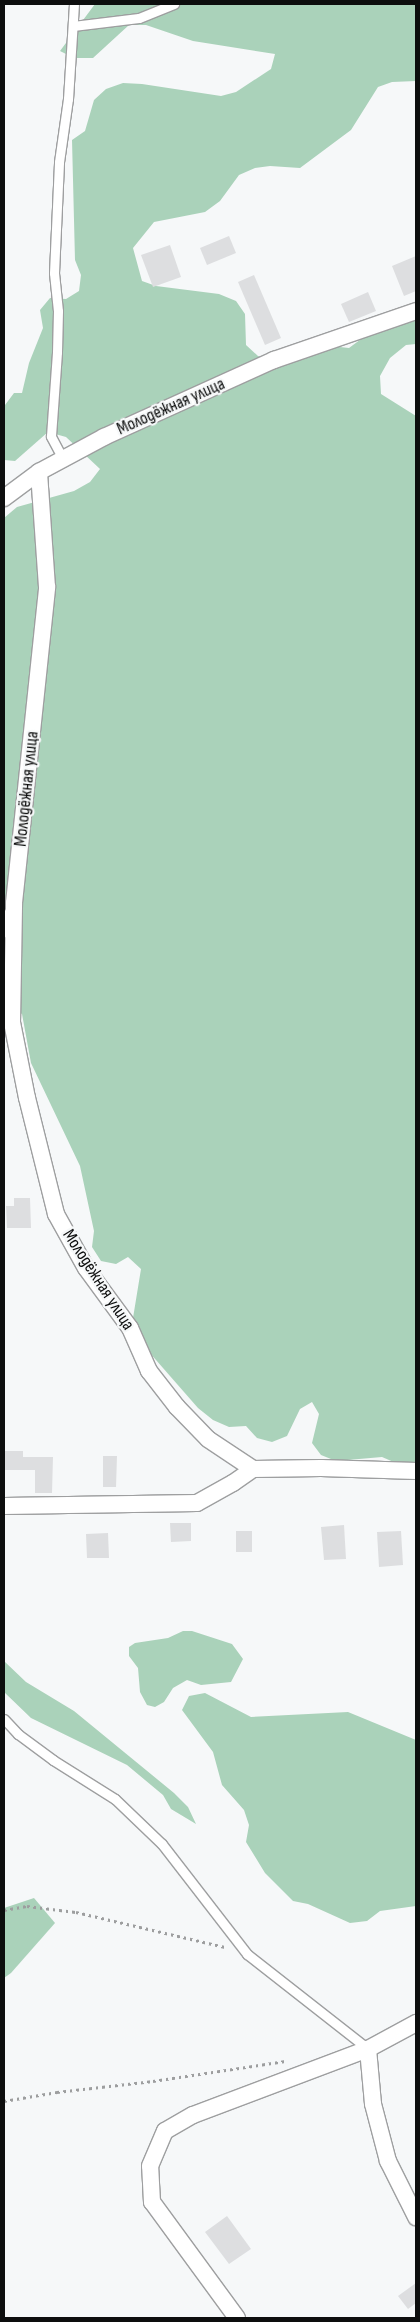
<!DOCTYPE html>
<html>
<head>
<meta charset="utf-8">
<style>
  body { margin:0 }
  #map { position:relative; width:420px; height:2322px; overflow:hidden; background:#f6f8f9; font-family:"Sofia Sans Condensed",sans-serif }
  div>[style] { position:absolute }
  [style*='--x'] { left:calc(var(--x)*1px); top:calc(var(--y)*1px); width:calc(var(--w)*1px); rotate:calc(var(--a)*1deg) }
  .green>* { inset:0; background:#aad2ba }
  .building>* { inset:0; background:#dddee0 }
  .path>* { height:3px; margin-top:-1.5px; transform-origin:0; background:repeating-linear-gradient(90deg,#9d9e9f 0 2.5px,transparent 0 6.5px) }
  .roads { filter:drop-shadow(1px 0 #9e9fa0) drop-shadow(-1px 0 #9e9fa0) drop-shadow(0 1px #9e9fa0) drop-shadow(0 -1px #9e9fa0) }
  .lane>* { height:9px; margin:-4.5px; padding:0 4.5px; transform-origin:4.5px; border-radius:4.5px; background:#fff }
  .street>* { height:16px; margin:-8px; padding:0 8px; transform-origin:8px; border-radius:8px; background:#fff }
  span { translate:-50% -50%; white-space:nowrap; text-align:center; line-height:1.15; -webkit-text-stroke:4.5px #f6f8f9; paint-order:stroke }
  .street-label { font-size:18px; color:#0d0e0e }
  .frame { position:absolute; inset:0; border:5px solid #0d0e0e; pointer-events:none }
</style>
</head>
<body>
<div id="map">
  <div class="green">
    <div style="clip-path:polygon(95px 4px,416px 4px,416px 81px,392px 82px,378px 87px,351px 130px,300px 168px,270px 166px,255px 168px,239px 175px,220px 201px,205px 212px,154px 222px,133px 248px,142px 281px,156px 286px,219px 294px,236px 301px,245px 314px,246px 345px,258px 356px,274px 360px,313px 344px,349px 348px,376px 328px,416px 319px,416px 344px,406px 345px,390px 358px,380px 376px,381px 394px,416px 416px,416px 1462px,396px 1463px,382px 1457px,336px 1461px,321px 1455px,312px 1443px,319px 1414px,312px 1402px,300px 1409px,287px 1436px,272px 1442px,257px 1438px,246px 1426px,229px 1427px,213px 1420px,198px 1408px,142px 1344px,133px 1318px,141px 1269px,128px 1257px,116px 1264px,101px 1261px,92px 1247px,94px 1231px,80px 1166px,31px 1063px,22px 1014px,4px 1005px,4px 518px,17px 507px,74px 491px,90px 482px,100px 469px,66px 437px,48px 432px,15px 461px,4px 460px,5px 405px,14px 393px,22px 393px,29px 363px,43px 328px,40px 310px,50px 298px,66px 299px,79px 291px,81px 275px,75px 260px,72px 140px,85px 131px,94px 100px,106px 89px,123px 83px,142px 84px,221px 96px,236px 92px,271px 69px,275px 54px,193px 41px,146px 25px,129px 25px,93px 58px,74px 58px,60px 51px)"></div>
    <div style="clip-path:polygon(183px 1631px,192px 1631px,232px 1644px,243px 1659px,231px 1682px,201px 1685px,187px 1680px,173px 1688px,164px 1702px,155px 1707px,147px 1705px,140px 1692px,138px 1668px,129px 1656px,129px 1647px,135px 1643px,168px 1638px)"></div>
    <div style="clip-path:polygon(4px 1661px,26px 1682px,74px 1711px,174px 1793px,188px 1807px,196px 1824px,171px 1809px,163px 1795px,127px 1765px,31px 1718px,4px 1692px)"></div>
    <div style="clip-path:polygon(205px 1693px,251px 1717px,348px 1712px,416px 1740px,416px 1906px,380px 1911px,367px 1921px,350px 1923px,308px 1904px,293px 1901px,265px 1873px,246px 1842px,249px 1825px,244px 1810px,222px 1785px,213px 1752px,182px 1710px,189px 1696px)"></div>
    <div style="clip-path:polygon(34px 1898px,55px 1923px,11px 1973px,4px 1978px,4px 1908px)"></div>
  </div>
  <div class="building">
    <div style="clip-path:polygon(229px 236px,236px 253px,207px 265px,200px 248px)"></div>
    <div style="clip-path:polygon(170px 245px,181px 277px,153px 287px,141px 255px)"></div>
    <div style="clip-path:polygon(416px 256px,416px 291px,404px 296px,392px 266px)"></div>
    <div style="clip-path:polygon(254px 275px,281px 338px,265px 345px,238px 282px)"></div>
    <div style="clip-path:polygon(368px 292px,376px 311px,349px 322px,341px 304px)"></div>
    <div style="clip-path:polygon(14px 1198px,30px 1198px,31px 1228px,7px 1228px,6px 1206px,14px 1206px)"></div>
    <div style="clip-path:polygon(4px 1451px,23px 1451px,23px 1457px,53px 1457px,52px 1493px,35px 1493px,35px 1470px,4px 1470px)"></div>
    <div style="clip-path:polygon(103px 1456px,117px 1456px,116px 1487px,103px 1487px)"></div>
    <div style="clip-path:polygon(170px 1523px,191px 1523px,191px 1541px,171px 1542px)"></div>
    <div style="clip-path:polygon(344px 1525px,346px 1559px,324px 1560px,321px 1527px)"></div>
    <div style="clip-path:polygon(236px 1531px,252px 1531px,252px 1552px,236px 1552px)"></div>
    <div style="clip-path:polygon(401px 1531px,403px 1565px,379px 1567px,377px 1532px)"></div>
    <div style="clip-path:polygon(108px 1533px,109px 1558px,87px 1558px,86px 1534px)"></div>
    <div style="clip-path:polygon(227px 2216px,251px 2249px,229px 2264px,205px 2232px)"></div>
    <div style="clip-path:polygon(416px 2283px,416px 2303px,408px 2309px,398px 2296px)"></div>
  </div>
  <div class="path">
    <div style="--x:4;--y:1910;--w:23;--a:-10"></div>
    <div style="--x:27;--y:1906;--w:49;--a:7"></div>
    <div style="--x:76;--y:1912;--w:153;--a:13.2"></div>
    <div style="--x:4;--y:2101;--w:54;--a:-9.6"></div>
    <div style="--x:57;--y:2092;--w:97;--a:-6.5"></div>
    <div style="--x:153;--y:2081;--w:134;--a:-8.6"></div>
  </div>
  <div class="roads">
    <div class="lane">
      <div style="--x:73;--y:26;--w:66;--a:-6.9"></div>
      <div style="--x:139;--y:18;--w:38;--a:-22"></div>
      <div style="--x:63;--y:459;--w:26;--a:-118"></div>
      <div style="--x:51;--y:436;--w:84;--a:-85.9"></div>
      <div style="--x:57;--y:352;--w:41;--a:-88.6"></div>
      <div style="--x:58;--y:311;--w:38;--a:-96"></div>
      <div style="--x:54;--y:273;--w:111;--a:-87.4"></div>
      <div style="--x:59;--y:162;--w:64;--a:-81.9"></div>
      <div style="--x:68;--y:99;--w:95;--a:-86.4"></div>
      <div style="--x:4;--y:914;--w:19;--a:81"></div>
      <div style="--x:4;--y:1719;--w:21;--a:47"></div>
      <div style="--x:18;--y:1734;--w:44;--a:36.6"></div>
      <div style="--x:53;--y:1760;--w:73;--a:32.2"></div>
      <div style="--x:115;--y:1799;--w:65;--a:43.8"></div>
      <div style="--x:162;--y:1844;--w:139;--a:52.3"></div>
      <div style="--x:247;--y:1954;--w:154;--a:38.1"></div>
    </div>
    <div class="street">
      <div style="--x:4;--y:498;--w:44;--a:-36.6"></div>
      <div style="--x:253;--y:1469;--w:54;--a:-146.3"></div>
      <div style="--x:208;--y:1439;--w:45;--a:-134.1"></div>
      <div style="--x:177;--y:1407;--w:46;--a:-127.9"></div>
      <div style="--x:149;--y:1371;--w:47;--a:-113.8"></div>
      <div style="--x:130;--y:1328;--w:74;--a:-126.3"></div>
      <div style="--x:86;--y:1268;--w:62;--a:-119.1"></div>
      <div style="--x:56;--y:1214;--w:120;--a:-104"></div>
      <div style="--x:27;--y:1098;--w:77;--a:-101.2"></div>
      <div style="--x:12;--y:1022;--w:119;--a:-89"></div>
      <div style="--x:14;--y:903;--w:318;--a:-84"></div>
      <div style="--x:47;--y:587;--w:115;--a:-94"></div>
      <div style="--x:39;--y:472;--w:74;--a:-28.3"></div>
      <div style="--x:104;--y:437;--w:187;--a:-24.4"></div>
      <div style="--x:274;--y:360;--w:150;--a:-19"></div>
      <div style="--x:4;--y:1506;--w:193;--a:-0.9"></div>
      <div style="--x:197;--y:1503;--w:41;--a:-29.1"></div>
      <div style="--x:233;--y:1483;--w:24;--a:-35"></div>
      <div style="--x:253;--y:1469;--w:68;--a:-0.8"></div>
      <div style="--x:321;--y:1468;--w:95;--a:1.8"></div>
      <div style="--x:368;--y:2049;--w:55;--a:84.8"></div>
      <div style="--x:373;--y:2104;--w:59;--a:75.3"></div>
      <div style="--x:388;--y:2161;--w:63;--a:63.4"></div>
      <div style="--x:237;--y:2318;--w:144;--a:-126.2"></div>
      <div style="--x:152;--y:2202;--w:36;--a:-93"></div>
      <div style="--x:150;--y:2166;--w:38;--a:-67"></div>
      <div style="--x:165;--y:2131;--w:32;--a:-30"></div>
      <div style="--x:193;--y:2115;--w:187;--a:-20.7"></div>
      <div style="--x:368;--y:2049;--w:55;--a:-28.4"></div>
    </div>
  </div>
  <div class="street-label">
    <span style="left:171px;top:407px;rotate:-24deg">Молодёжная улица</span>
    <span style="left:27px;top:789px;rotate:-84deg">Молодёжная улица</span>
    <span style="left:98px;top:1280px;rotate:57deg">Молодёжная улица</span>
  </div>
  <div class="frame"></div>
</div>
</body>
</html>
